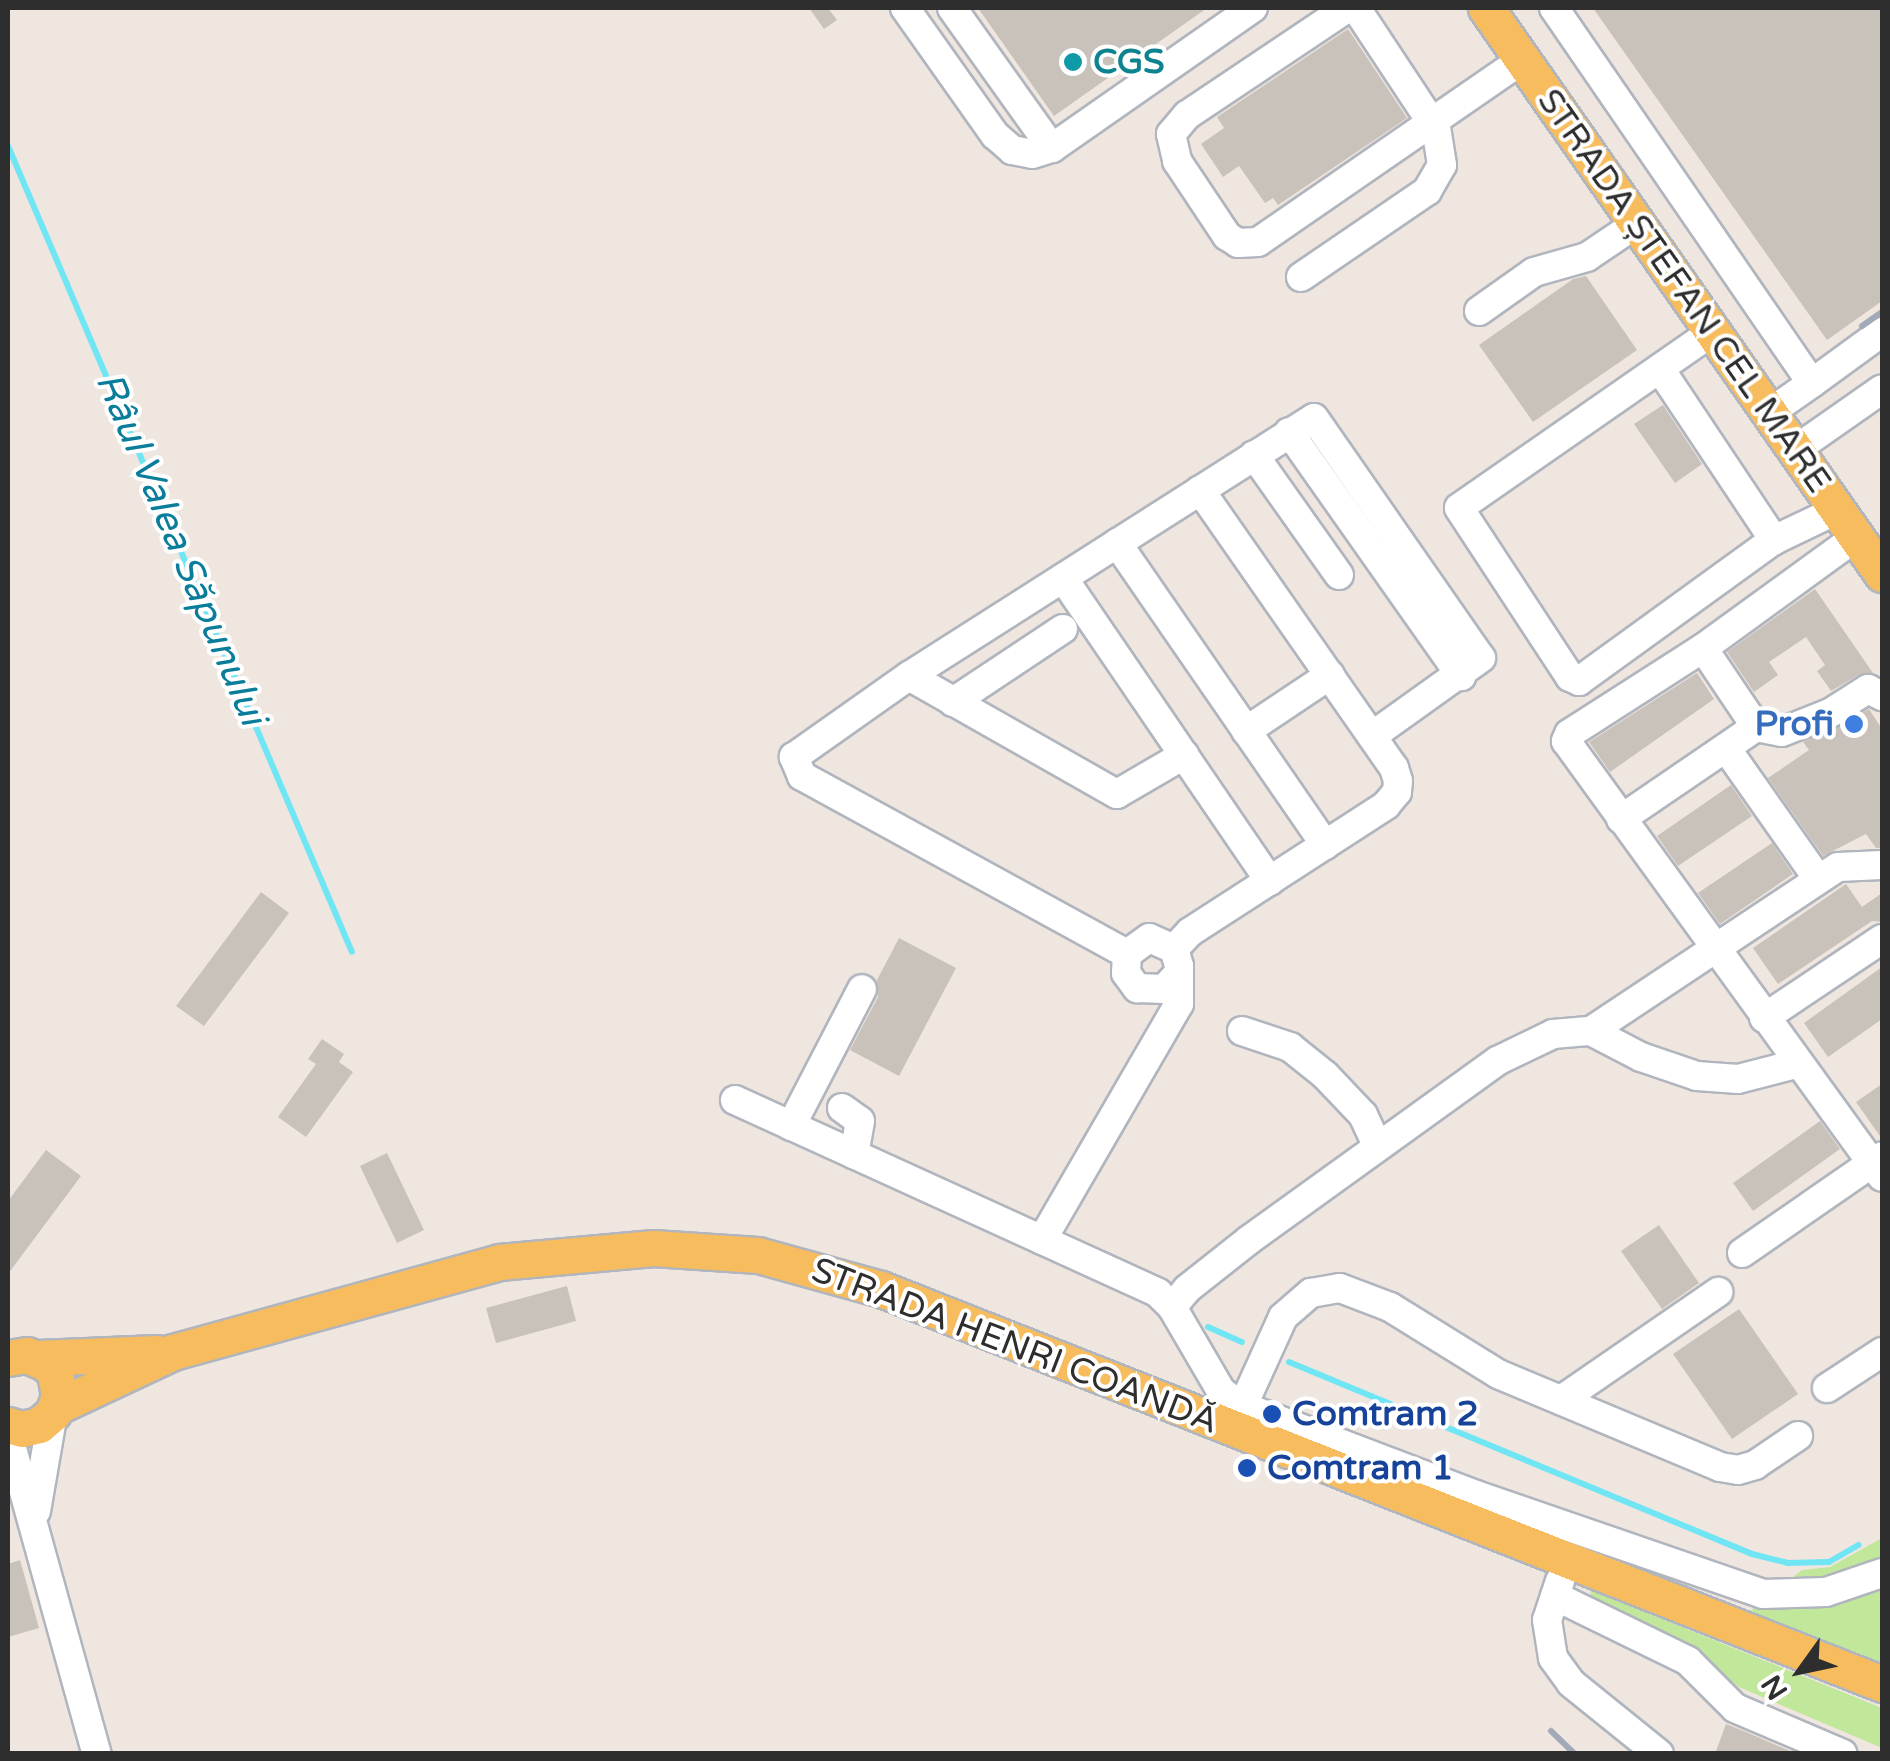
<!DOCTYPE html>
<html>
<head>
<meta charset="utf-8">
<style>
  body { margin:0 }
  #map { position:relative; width:1890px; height:1761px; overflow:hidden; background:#efe6e0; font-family:"Varela Round",sans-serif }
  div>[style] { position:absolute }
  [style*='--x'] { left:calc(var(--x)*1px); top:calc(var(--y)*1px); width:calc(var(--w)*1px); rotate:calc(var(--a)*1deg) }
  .green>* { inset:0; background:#c1e79b }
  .stream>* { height:6px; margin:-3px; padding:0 3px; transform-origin:3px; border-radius:3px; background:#70e5f4 }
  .building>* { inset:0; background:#c8c2bb }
  .roads { filter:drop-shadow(2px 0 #b0b5be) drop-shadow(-2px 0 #b0b5be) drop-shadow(0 2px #b0b5be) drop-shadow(0 -2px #b0b5be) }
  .minor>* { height:28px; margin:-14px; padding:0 14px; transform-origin:14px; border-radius:14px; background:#fff }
  .major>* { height:35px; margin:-17.5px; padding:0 17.5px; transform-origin:17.5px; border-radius:17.5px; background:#f7bc5e }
  .rail>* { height:6px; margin:-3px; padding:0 3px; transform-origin:3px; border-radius:3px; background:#a2a9b8 }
  .dots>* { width:28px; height:28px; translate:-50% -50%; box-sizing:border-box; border:5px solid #fff; border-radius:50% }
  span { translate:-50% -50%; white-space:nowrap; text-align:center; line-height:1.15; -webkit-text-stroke:8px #fff; paint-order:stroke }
  .culture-label { font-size:35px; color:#0d838f; font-weight:700 }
  .left { translate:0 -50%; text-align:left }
  .street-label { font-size:35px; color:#2e2e2e }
  .shop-label { font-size:35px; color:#366cbe; font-weight:700 }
  .right { translate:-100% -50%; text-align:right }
  .transit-label { font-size:35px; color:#164399; font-weight:700 }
  .water-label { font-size:38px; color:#097d99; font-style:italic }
  .frame { position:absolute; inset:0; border:10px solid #2e2e2e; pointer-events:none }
  .north { position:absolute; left:1750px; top:1621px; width:100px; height:100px; -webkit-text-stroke:8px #fff; paint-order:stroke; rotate:237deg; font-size:28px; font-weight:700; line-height:40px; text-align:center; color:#2e2e2e }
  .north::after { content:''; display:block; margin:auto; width:35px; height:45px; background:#2e2e2e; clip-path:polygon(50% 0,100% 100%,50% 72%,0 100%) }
</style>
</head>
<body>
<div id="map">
  <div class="green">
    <div style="clip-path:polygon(1882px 1538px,1882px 1679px,1746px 1614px,1802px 1570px,1830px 1567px)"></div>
    <div style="clip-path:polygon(1590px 1590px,1882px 1708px,1882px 1748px,1739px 1687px,1681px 1643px,1592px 1600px)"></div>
  </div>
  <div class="stream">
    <div style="--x:8;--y:146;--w:876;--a:66.89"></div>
    <div style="--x:1208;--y:1327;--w:37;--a:24"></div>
    <div style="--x:1289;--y:1362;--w:501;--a:22.52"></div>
    <div style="--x:1752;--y:1554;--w:36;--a:14"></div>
    <div style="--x:1787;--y:1563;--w:42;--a:-1.4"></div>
    <div style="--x:1829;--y:1562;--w:34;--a:-30"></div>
  </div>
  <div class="building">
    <div style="clip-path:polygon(809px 8px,828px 8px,837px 20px,824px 29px)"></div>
    <div style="clip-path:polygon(978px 8px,1207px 8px,1054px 116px)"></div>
    <div style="clip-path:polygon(1593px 8px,1882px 8px,1882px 301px,1827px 340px)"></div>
    <div style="clip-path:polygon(1348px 29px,1407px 118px,1278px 205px,1273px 198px,1265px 203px,1239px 166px,1223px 177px,1201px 144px,1224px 128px,1217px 117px)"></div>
    <div style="clip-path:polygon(1586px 276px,1637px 350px,1533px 422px,1479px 345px,1573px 279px)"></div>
    <div style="clip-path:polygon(1663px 405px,1702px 464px,1675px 483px,1634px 424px)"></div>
    <div style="clip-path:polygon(1815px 589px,1873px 673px,1860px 674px,1831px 691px,1817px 671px,1825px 665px,1806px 637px,1769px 662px,1778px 675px,1754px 692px,1727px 652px)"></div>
    <div style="clip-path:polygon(1697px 673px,1714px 699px,1610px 772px,1589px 742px)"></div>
    <div style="clip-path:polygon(1869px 709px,1882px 729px,1882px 848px,1876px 848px,1866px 834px,1823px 856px,1768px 778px,1809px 750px,1803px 742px)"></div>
    <div style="clip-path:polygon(1731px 785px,1752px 816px,1678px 866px,1657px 836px)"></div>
    <div style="clip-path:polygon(1772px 843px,1793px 874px,1720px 924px,1698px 893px)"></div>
    <div style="clip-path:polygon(1846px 884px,1862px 907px,1882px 893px,1882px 922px,1872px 921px,1778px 984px,1753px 948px)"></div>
    <div style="clip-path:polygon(261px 892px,289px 913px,204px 1026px,176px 1006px)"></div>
    <div style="clip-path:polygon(899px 938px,956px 968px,899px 1076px,850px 1050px,878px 997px,877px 980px)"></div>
    <div style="clip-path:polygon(1882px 967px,1882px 1019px,1828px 1057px,1804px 1023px)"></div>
    <div style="clip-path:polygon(322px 1039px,344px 1054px,339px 1062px,353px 1072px,306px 1137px,278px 1117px,316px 1064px,308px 1059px)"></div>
    <div style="clip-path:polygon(1882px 1084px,1882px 1139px,1856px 1102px)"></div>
    <div style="clip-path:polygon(1820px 1121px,1840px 1149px,1753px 1211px,1733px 1183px)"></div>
    <div style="clip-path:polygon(46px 1150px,81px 1176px,8px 1274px,8px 1201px)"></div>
    <div style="clip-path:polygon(387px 1153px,424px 1230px,397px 1243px,360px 1166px)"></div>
    <div style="clip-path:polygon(1659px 1225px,1699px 1283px,1662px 1309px,1621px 1251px)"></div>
    <div style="clip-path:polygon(567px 1286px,576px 1321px,496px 1343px,486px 1308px)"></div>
    <div style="clip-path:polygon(1739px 1309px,1798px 1394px,1732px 1439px,1673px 1354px)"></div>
    <div style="clip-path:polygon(20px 1560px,39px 1628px,8px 1637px,8px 1564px)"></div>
    <div style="clip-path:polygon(1726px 1724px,1746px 1732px,1797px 1754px,1715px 1754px)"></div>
  </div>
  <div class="roads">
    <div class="minor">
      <div style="--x:905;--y:8;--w:156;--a:54.7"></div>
      <div style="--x:995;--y:135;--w:23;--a:41"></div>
      <div style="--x:1012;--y:150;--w:20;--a:11"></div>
      <div style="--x:1032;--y:154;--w:21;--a:-17"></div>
      <div style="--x:1052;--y:148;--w:245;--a:-34.9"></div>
      <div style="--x:952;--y:8;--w:172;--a:54.5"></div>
      <div style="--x:1347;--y:8;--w:192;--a:146.2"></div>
      <div style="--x:1187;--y:115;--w:25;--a:130"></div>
      <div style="--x:1171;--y:134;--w:28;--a:77"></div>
      <div style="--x:1177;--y:161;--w:90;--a:56.3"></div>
      <div style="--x:1227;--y:236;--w:13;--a:32"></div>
      <div style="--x:1238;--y:243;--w:20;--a:-3"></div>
      <div style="--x:1258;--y:242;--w:321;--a:-34.6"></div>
      <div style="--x:1554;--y:8;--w:455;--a:55.5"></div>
      <div style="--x:1812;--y:383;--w:52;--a:145.1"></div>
      <div style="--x:1301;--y:277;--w:153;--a:-34.3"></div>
      <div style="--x:1427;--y:191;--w:30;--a:-60"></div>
      <div style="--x:1442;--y:165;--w:36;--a:-99"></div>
      <div style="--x:1436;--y:129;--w:145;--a:-123.5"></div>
      <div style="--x:1479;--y:311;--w:67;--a:-35.3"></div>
      <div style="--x:1534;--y:272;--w:55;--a:-15.8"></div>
      <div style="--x:1587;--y:257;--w:59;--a:-34"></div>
      <div style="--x:1712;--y:332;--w:308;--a:145.2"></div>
      <div style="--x:1459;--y:508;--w:202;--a:56.7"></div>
      <div style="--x:1570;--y:677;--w:10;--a:24"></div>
      <div style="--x:1579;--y:681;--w:241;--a:-35.9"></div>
      <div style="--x:1774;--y:540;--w:70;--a:-25.5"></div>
      <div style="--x:1660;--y:369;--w:206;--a:56.3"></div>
      <div style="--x:1812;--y:383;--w:87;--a:-36.1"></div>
      <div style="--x:1289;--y:432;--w:299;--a:54.8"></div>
      <div style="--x:1795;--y:450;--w:106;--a:-35"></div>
      <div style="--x:1254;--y:455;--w:147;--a:54.7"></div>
      <div style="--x:1856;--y:537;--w:189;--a:144"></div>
      <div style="--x:1703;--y:648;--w:159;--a:147.3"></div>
      <div style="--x:1569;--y:734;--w:8;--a:113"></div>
      <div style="--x:1566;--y:741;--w:538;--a:54.07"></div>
      <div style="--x:1117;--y:543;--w:367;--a:55.4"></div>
      <div style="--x:1063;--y:578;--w:367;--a:55.7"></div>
      <div style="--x:1703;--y:648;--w:95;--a:56.1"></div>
      <div style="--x:909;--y:676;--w:239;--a:29.6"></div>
      <div style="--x:1117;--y:794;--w:78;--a:-30.2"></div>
      <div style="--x:953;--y:702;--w:132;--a:-33.6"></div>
      <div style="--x:1246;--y:731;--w:101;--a:-33.7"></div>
      <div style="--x:1726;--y:748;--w:160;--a:54.9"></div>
      <div style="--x:1621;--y:819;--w:163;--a:-34.3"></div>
      <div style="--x:1756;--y:727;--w:26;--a:11"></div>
      <div style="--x:1782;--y:732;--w:52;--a:-21.6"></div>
      <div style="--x:1830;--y:713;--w:45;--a:-32.3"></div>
      <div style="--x:1868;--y:689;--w:16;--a:27"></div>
      <div style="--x:1174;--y:949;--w:23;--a:-47"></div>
      <div style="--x:1190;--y:932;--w:234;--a:-32.9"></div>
      <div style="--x:1386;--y:805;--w:17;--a:-50"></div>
      <div style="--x:1397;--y:792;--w:11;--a:-85"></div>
      <div style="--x:1398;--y:781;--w:14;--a:-107"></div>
      <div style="--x:1394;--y:768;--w:339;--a:-124.9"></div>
      <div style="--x:1127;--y:954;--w:371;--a:-151.3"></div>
      <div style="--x:802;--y:776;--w:21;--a:-113"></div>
      <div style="--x:794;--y:757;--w:141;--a:-35.2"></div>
      <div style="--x:909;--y:676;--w:480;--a:-32.5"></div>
      <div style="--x:1314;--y:418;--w:292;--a:55.2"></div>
      <div style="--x:1481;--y:658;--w:134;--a:144.4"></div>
      <div style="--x:1764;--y:1018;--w:142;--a:-33.8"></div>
      <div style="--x:1242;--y:1031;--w:51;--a:18.4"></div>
      <div style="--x:1290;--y:1047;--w:45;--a:38.7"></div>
      <div style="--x:1325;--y:1075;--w:55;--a:46.5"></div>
      <div style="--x:1363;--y:1115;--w:35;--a:65"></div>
      <div style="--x:1591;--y:1031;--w:296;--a:-33.6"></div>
      <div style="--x:1838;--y:867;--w:44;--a:-2.6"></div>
      <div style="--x:735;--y:1100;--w:465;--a:24.5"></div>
      <div style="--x:1158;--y:1293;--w:20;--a:45"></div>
      <div style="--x:1172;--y:1307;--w:97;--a:59.7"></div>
      <div style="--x:1221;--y:1391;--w:26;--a:36"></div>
      <div style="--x:1242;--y:1406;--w:250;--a:20.8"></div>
      <div style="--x:1476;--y:1495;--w:304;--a:19"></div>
      <div style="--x:1763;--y:1594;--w:63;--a:-1.8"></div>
      <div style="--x:1826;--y:1592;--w:59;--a:-18.7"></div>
      <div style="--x:842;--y:1108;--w:22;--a:36"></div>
      <div style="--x:860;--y:1121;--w:34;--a:100"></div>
      <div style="--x:791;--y:1126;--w:154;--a:-62.6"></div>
      <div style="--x:1042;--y:1240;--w:273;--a:-59.9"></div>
      <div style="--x:1179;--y:1004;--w:38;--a:-90"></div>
      <div style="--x:1179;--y:966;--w:18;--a:-106"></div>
      <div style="--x:1174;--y:949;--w:27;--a:-156"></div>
      <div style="--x:1149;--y:938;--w:27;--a:144"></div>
      <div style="--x:1127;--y:954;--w:19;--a:93"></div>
      <div style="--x:1126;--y:973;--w:19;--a:54"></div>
      <div style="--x:1137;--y:988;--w:27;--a:2"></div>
      <div style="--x:1164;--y:989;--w:19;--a:-47"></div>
      <div style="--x:1742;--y:1253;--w:170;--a:-34.7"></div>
      <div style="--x:1172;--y:1307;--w:23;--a:-50"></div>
      <div style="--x:1187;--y:1289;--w:79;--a:-38.3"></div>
      <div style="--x:1249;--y:1240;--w:306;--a:-35.8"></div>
      <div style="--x:1497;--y:1061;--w:62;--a:-25.7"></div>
      <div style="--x:1553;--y:1034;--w:38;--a:-5"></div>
      <div style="--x:1591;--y:1031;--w:56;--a:27.5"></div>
      <div style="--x:1641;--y:1057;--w:59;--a:18.7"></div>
      <div style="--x:1697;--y:1076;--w:41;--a:4.2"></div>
      <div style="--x:1738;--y:1079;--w:60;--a:-14.5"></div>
      <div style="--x:1827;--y:1388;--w:66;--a:-33.2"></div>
      <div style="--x:1561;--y:1400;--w:191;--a:-34.5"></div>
      <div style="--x:1235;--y:1423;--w:116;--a:-65.6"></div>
      <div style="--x:1283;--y:1317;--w:37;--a:-41"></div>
      <div style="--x:1311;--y:1293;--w:29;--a:-10"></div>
      <div style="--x:1340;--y:1288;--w:53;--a:20.8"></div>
      <div style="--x:1390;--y:1307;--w:127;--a:31.8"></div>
      <div style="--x:1498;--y:1374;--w:241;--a:22.7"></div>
      <div style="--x:1720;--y:1467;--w:18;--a:9"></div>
      <div style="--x:1738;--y:1470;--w:18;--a:-16"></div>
      <div style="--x:1755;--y:1465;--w:52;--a:-34"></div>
      <div style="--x:8;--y:1434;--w:332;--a:74.5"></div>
      <div style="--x:36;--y:1511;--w:99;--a:-80.2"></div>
      <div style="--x:1560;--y:1581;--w:41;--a:108.4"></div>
      <div style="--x:1547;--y:1620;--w:38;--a:81"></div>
      <div style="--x:1553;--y:1658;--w:31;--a:54"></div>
      <div style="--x:1571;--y:1683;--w:113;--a:38.9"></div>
      <div style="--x:1555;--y:1596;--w:148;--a:26"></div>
      <div style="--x:1688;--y:1661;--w:66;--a:45"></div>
      <div style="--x:1735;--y:1708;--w:117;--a:23.1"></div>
    </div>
    <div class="major">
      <div style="--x:1486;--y:8;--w:691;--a:55.02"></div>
      <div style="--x:8;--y:1358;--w:19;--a:-9"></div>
      <div style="--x:27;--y:1355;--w:22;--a:24"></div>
      <div style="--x:47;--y:1364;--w:12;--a:48"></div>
      <div style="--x:55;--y:1373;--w:23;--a:80"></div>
      <div style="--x:59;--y:1396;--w:18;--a:109"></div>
      <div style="--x:53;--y:1413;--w:18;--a:139"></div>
      <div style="--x:39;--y:1425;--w:17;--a:167"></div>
      <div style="--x:22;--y:1429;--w:15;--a:-164"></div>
      <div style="--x:37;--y:1358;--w:120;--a:-2.4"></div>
      <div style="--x:56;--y:1407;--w:129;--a:-25.2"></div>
      <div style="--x:173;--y:1352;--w:338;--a:-15.4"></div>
      <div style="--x:499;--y:1262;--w:155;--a:-5.2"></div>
      <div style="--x:653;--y:1248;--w:105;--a:3.8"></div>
      <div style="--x:758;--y:1255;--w:128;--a:15.5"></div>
      <div style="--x:881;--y:1289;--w:1076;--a:21.53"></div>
    </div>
  </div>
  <div class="rail">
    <div style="--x:1862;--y:326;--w:24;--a:-35"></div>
    <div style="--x:1551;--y:1731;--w:33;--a:44"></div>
  </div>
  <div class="dots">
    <div style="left:1073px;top:62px;background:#0f9aa8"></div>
    <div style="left:1854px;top:724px;background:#3f7fe0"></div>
    <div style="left:1272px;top:1414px;background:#1a4fb4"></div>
    <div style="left:1247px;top:1468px;background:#1a4fb4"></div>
  </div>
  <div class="culture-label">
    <span class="left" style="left:1093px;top:62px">CGS</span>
  </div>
  <div class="street-label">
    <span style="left:1684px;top:291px;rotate:55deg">STRADA ȘTEFAN CEL MARE</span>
    <span style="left:1015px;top:1346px;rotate:21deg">STRADA HENRI COANDĂ</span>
  </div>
  <div class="shop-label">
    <span class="right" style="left:1834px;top:724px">Profi</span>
  </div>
  <div class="transit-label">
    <span class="left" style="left:1292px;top:1414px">Comtram 2</span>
    <span class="left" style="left:1267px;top:1468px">Comtram 1</span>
  </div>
  <div class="water-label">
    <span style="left:180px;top:549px;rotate:67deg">Râul Valea Săpunului</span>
  </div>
  <div class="frame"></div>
  <div class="north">N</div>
</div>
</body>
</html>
